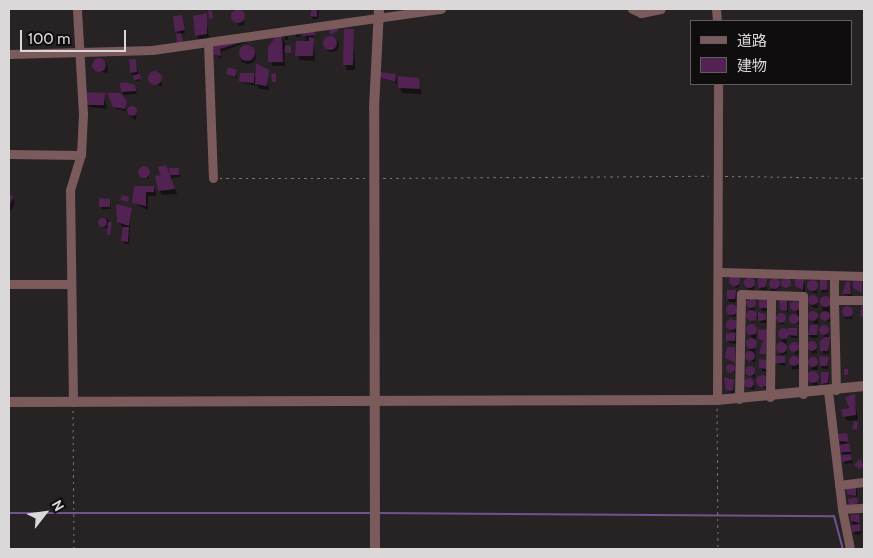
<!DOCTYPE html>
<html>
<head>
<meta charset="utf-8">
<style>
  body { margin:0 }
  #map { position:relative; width:873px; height:558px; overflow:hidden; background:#272325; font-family:Cabin,"Noto Sans JP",sans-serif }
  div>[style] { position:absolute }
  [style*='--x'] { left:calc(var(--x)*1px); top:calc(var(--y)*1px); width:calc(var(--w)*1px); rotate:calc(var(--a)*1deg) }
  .shadow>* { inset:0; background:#0007 }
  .round { border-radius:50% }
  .stream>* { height:2px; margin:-1px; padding:0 1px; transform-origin:1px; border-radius:1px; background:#6e538f }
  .building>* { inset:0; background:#522252 }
  .path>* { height:1px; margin-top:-0.5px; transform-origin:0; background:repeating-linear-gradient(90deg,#797677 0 2.5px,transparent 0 6.5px) }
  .minor>* { height:9px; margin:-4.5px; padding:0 4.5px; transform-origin:4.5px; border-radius:4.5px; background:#7b5a5c }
  .tertiary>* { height:10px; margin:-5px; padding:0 5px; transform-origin:5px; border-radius:5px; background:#7b5a5c }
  span { translate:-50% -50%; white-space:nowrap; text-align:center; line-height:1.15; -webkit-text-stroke:4.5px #0f0d0e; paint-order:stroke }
  .frame { position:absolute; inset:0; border:10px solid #dad8d9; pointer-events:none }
  .legend { position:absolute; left:690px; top:20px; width:162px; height:65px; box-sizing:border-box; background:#0f0d0e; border:1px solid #605e5f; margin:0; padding:6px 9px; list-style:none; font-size:15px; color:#dad8d9 }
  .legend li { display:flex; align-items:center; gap:10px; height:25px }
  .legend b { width:25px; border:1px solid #605e5f }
  .north { position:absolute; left:20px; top:488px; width:50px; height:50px; -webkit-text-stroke:4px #0f0d0e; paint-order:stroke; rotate:60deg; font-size:14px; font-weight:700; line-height:20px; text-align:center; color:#dad8d9 }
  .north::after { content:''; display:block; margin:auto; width:18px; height:22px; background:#dad8d9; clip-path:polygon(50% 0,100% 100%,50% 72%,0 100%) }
  .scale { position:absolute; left:20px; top:30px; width:106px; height:22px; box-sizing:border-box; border:2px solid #dad8d9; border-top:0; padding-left:6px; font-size:15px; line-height:18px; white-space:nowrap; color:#dad8d9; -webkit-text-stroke:4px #0f0d0e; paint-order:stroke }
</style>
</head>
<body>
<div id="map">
  <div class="shadow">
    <div style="clip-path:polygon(232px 9px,242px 9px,245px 25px,239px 26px)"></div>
    <div style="clip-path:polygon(309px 9px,319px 9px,318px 19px,313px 19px)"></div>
    <div style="clip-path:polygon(206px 15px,209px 39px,199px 40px,197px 35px)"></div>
    <div style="clip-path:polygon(183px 19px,185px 33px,179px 35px,177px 31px)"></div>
    <div style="clip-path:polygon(353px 30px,355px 70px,347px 70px,345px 65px)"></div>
    <div style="clip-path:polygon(313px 31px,315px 61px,299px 60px,297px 42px,307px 40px,304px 36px)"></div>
    <div style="clip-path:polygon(295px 33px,299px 33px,300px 37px,296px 37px)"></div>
    <div style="clip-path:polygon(285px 35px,287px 35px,288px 40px,285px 40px)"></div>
    <div style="clip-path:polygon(282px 37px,291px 54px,284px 49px,285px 66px,272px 66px,271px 42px)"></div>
    <div class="round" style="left:325px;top:38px;width:14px;height:14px"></div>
    <div style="clip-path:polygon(254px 39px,221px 52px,222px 59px,215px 55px,214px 47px)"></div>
    <div class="round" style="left:240px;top:48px;width:16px;height:16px"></div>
    <div style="clip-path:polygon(92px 60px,107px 63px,108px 73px,93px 70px)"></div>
    <div style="clip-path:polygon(135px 60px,140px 80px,136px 81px,131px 73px)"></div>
    <div style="clip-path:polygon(159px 71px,161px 74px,162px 87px,150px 81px,151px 72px)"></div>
    <div style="clip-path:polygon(236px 71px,237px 79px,227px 74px)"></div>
    <div style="clip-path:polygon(267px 73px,269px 90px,259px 89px,255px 82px,255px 86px,240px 82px)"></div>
    <div style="clip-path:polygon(395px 76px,397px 84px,380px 77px)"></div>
    <div style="clip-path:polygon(418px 79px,422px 94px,402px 93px,400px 88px)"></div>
    <div style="clip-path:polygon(134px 86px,137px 94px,124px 95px,122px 92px)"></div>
    <div style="clip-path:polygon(104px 94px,107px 109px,89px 107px,87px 102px)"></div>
    <div style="clip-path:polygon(108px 94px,126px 102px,126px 111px,116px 109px)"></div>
    <div style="clip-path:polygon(131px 107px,137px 110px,136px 120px,130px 117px)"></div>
    <div style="clip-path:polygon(140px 167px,149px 169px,149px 179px,139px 174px)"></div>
    <div style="clip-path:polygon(171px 169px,178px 169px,180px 177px,171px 178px)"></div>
    <div style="clip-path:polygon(168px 172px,177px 194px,162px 195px,159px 190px)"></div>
    <div style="clip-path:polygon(135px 187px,153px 187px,156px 192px,156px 196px,148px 196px,148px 210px,134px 203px)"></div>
    <div style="clip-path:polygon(9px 196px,15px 202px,12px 210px,9px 209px)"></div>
    <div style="clip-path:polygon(110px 200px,111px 209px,102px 209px,100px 206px)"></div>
    <div style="clip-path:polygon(131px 209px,129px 244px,124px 244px,124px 228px,118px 222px)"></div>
    <div class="round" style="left:100.5px;top:218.5px;width:9px;height:9px"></div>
    <div style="clip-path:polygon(731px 277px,738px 277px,739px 287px,736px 288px)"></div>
    <div style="clip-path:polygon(753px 278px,754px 281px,754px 290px,748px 290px,745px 279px)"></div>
    <div style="clip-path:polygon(766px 278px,767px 290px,760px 290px,759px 287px)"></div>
    <div style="clip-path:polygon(778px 279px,780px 288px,772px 292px,771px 282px)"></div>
    <div style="clip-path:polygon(783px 280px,789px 289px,784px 286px)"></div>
    <div style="clip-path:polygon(803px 280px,805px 283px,805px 292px,796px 286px)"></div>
    <div style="clip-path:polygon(810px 281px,816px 282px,817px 294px,810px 291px)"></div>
    <div style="clip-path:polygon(826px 281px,828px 292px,823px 293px,821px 290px)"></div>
    <div style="clip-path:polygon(847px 283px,851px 286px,852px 297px,843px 294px)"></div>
    <div style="clip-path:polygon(735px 291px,736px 302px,730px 302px,728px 299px)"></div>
    <div style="clip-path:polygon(817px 296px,818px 308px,812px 307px,810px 298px)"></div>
    <div style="clip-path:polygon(823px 296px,829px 299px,830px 323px,822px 317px)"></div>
    <div style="clip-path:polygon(749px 299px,755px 299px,754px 310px,759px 318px,765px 315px,767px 323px,761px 323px,757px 317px,752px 323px)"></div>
    <div style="clip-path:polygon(760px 299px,769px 311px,762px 311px)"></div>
    <div style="clip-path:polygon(787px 300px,788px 303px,788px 313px,780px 307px)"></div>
    <div style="clip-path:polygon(794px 302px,800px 305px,800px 325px,790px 321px,790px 316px,797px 316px)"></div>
    <div style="clip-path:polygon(728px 305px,734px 308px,736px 317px,730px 316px)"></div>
    <div style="clip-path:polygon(850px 306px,852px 319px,845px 319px,844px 309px)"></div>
    <div style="clip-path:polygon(811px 312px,817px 315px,819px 324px,813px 323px)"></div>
    <div style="clip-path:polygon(779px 315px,785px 315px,784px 324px,779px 324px)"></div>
    <div style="clip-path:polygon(735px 319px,736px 332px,730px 331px,728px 320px)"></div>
    <div style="clip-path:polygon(749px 326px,756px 329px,755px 363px,748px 359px,752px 339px)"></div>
    <div style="clip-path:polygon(817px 326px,818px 338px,811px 338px,809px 335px)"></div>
    <div style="clip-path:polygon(822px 327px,827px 327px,829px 338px,824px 337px)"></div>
    <div style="clip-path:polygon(786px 329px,787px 354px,781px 355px,777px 344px,783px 343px,779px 330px)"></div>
    <div style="clip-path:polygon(796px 329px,798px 338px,792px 338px,790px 335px)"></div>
    <div style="clip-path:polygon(735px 334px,736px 344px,728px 342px,726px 339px)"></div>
    <div style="clip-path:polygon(810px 342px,815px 342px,817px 353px,812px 354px)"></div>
    <div style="clip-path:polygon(821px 342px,827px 342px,829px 354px,823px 354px)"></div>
    <div style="clip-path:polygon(791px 343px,797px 343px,799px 354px,796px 355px)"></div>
    <div style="clip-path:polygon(776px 358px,784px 358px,786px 366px,780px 365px)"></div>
    <div style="clip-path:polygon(791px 358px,797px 360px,799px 369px,792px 369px)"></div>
    <div style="clip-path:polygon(810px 358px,816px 358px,818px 370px,812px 370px)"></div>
    <div style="clip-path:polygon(828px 358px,828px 369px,823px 369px,821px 366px)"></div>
    <div style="clip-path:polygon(760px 360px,766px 361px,768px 372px,762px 371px)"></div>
    <div style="clip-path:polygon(728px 364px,733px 365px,735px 373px,728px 373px)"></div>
    <div style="clip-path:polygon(749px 366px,755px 369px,755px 378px,749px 374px)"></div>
    <div style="clip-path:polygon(809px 373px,816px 373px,818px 387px,812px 385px)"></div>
    <div style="clip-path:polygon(829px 373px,829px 384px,824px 386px,822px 383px)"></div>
    <div style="clip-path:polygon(760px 375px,766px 377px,767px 389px,759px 385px)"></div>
    <div style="clip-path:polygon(746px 380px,753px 380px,755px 390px,748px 388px)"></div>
    <div style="clip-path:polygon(733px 381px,734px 393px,731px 394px,730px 390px)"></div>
    <div style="clip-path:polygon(854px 396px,858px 420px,847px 421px,844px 416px)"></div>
    <div style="clip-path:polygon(847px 434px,853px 463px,845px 464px,840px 441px)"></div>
    <div style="clip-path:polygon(855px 487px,857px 490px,857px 498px,848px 493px)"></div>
    <div style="clip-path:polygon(858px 515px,862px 534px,855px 535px,852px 521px)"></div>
  </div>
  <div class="stream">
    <div style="--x:9;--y:513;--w:362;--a:0"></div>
    <div style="--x:379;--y:513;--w:455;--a:0.4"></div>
    <div style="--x:834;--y:516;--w:34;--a:75"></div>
  </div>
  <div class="building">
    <div style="clip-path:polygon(311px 9px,317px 9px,317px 17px,310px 16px)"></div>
    <div class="round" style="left:231px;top:9px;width:14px;height:14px"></div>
    <div style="clip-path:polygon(212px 10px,213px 18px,209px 19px,208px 11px)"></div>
    <div style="clip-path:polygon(207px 13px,207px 34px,195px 36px,193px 16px)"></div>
    <div style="clip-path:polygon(182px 15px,185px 30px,175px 32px,173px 16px)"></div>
    <div style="clip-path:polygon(337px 27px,338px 31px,330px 35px,329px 28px)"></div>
    <div style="clip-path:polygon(344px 29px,354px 29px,353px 65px,343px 65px)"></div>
    <div style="clip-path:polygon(314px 30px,315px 35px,303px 36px,302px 31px)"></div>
    <div style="clip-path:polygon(181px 33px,183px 42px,177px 43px,176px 34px)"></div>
    <div style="clip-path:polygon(277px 35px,282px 35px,283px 62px,268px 62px,268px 47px)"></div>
    <div class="round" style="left:323px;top:36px;width:14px;height:14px"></div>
    <div style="clip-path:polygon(309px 37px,314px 38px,313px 56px,295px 56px,296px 41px,309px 41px)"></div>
    <div style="clip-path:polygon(255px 38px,220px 49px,221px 56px,214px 55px,212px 46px)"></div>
    <div style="clip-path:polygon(285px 45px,291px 46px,291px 53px,285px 53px)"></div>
    <div class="round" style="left:239px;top:45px;width:16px;height:16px"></div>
    <div class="round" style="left:92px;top:58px;width:14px;height:14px"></div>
    <div style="clip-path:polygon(129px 59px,136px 59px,137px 72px,130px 73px)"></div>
    <div style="clip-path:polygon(256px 63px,269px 70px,267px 86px,255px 84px)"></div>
    <div style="clip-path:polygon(228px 67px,237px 70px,235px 77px,226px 74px)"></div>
    <div class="round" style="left:148px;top:71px;width:14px;height:14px"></div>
    <div style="clip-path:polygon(379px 72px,396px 74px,395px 82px,379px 77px)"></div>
    <div style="clip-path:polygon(240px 73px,254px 73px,254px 83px,239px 82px)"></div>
    <div style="clip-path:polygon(276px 73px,276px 82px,272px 82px,271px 74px)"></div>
    <div style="clip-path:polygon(140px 74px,141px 79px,134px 80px,133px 75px)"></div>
    <div style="clip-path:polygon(398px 76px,419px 78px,420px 89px,398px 88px)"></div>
    <div style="clip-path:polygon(125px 82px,135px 85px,136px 91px,121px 92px,120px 83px)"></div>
    <div style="clip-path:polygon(86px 92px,105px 93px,104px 105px,85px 105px)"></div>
    <div style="clip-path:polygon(107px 93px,121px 93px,127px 101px,125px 109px,113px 107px)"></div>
    <div class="round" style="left:127px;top:106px;width:10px;height:10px"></div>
    <div style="clip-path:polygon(166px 165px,175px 189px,158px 191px,155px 176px,160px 175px,158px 167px)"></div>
    <div class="round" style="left:138px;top:166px;width:12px;height:12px"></div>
    <div style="clip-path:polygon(169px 168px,179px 168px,179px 175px,170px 175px)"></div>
    <div style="clip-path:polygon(134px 186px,154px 186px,154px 192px,146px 192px,146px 206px,132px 203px)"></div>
    <div style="clip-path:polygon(9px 195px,13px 196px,9px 208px)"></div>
    <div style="clip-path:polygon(122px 195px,129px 197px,128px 202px,120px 200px)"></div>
    <div style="clip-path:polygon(99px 198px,110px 199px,110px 207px,99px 207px)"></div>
    <div style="clip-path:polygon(116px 204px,132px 208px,129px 226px,117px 222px)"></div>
    <div class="round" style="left:97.5px;top:217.5px;width:9px;height:9px"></div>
    <div style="clip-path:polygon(108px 222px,112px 222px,110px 235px,107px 235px)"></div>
    <div style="clip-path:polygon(123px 227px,129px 227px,128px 242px,121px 241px)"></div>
    <div class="round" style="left:728.5px;top:274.5px;width:11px;height:11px"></div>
    <div class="round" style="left:743.5px;top:276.5px;width:11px;height:11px"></div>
    <div style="clip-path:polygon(758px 277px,767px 277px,766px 287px,758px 288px)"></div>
    <div class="round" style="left:768.5px;top:277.5px;width:11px;height:11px"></div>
    <div class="round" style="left:781px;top:278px;width:10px;height:10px"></div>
    <div style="clip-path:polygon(795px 279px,804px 279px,803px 290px,795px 286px)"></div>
    <div class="round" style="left:806.5px;top:279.5px;width:11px;height:11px"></div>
    <div style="clip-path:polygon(820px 280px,827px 280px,827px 290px,820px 290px)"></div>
    <div style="clip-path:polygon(853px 280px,862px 280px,862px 293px,853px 288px)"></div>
    <div style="clip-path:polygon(846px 282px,850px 282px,851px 294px,842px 294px)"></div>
    <div style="clip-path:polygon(727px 290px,736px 290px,735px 299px,727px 299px)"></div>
    <div class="round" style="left:808px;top:295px;width:10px;height:10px"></div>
    <div class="round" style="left:819.5px;top:295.5px;width:11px;height:11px"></div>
    <div style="clip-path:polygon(759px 298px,768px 300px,768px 308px,759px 308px)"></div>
    <div class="round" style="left:746px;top:298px;width:10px;height:10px"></div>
    <div style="clip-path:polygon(779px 299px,787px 299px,787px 311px,780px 310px)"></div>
    <div class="round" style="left:790px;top:301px;width:10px;height:10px"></div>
    <div class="round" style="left:725.5px;top:303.5px;width:11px;height:11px"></div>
    <div style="clip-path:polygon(862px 304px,864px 304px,864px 317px,860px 316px)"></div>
    <div class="round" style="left:841.5px;top:305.5px;width:11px;height:11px"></div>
    <div class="round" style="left:745.5px;top:309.5px;width:11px;height:11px"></div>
    <div class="round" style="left:820px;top:311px;width:10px;height:10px"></div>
    <div class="round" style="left:808px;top:311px;width:10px;height:10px"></div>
    <div style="clip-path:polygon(758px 312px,765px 314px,766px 320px,758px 321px)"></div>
    <div class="round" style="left:776px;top:313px;width:10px;height:10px"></div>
    <div class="round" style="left:789px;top:314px;width:10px;height:10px"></div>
    <div class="round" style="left:725.5px;top:318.5px;width:11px;height:11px"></div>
    <div class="round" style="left:745.5px;top:323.5px;width:11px;height:11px"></div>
    <div style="clip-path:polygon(818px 325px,817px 335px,808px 335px,810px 325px)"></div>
    <div class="round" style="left:819px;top:325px;width:10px;height:10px"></div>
    <div class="round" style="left:777.5px;top:327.5px;width:11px;height:11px"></div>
    <div style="clip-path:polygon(788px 328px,797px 328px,797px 336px,789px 335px)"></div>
    <div style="clip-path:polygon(758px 329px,767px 330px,766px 354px,759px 354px,763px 340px,758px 339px)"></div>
    <div style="clip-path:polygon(726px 333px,735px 333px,735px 341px,726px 341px)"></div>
    <div style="clip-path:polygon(825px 337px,830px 337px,828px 351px,820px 351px,820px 341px)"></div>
    <div class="round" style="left:745.5px;top:337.5px;width:11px;height:11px"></div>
    <div class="round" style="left:807px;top:341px;width:10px;height:10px"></div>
    <div class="round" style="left:775.5px;top:341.5px;width:11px;height:11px"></div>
    <div class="round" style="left:789px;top:342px;width:10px;height:10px"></div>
    <div style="clip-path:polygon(727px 347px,735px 347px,735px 363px,725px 358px)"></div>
    <div class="round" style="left:745px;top:351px;width:10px;height:10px"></div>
    <div class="round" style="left:789px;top:356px;width:10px;height:10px"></div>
    <div style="clip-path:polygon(775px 356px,785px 356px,785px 363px,775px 363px)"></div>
    <div style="clip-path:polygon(819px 356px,829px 357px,827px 366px,820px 366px)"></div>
    <div class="round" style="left:808px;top:357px;width:10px;height:10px"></div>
    <div style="clip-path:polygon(759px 359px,767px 360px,767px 369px,759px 368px)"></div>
    <div class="round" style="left:725.5px;top:363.5px;width:9px;height:9px"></div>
    <div class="round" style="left:745px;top:366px;width:10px;height:10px"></div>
    <div style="clip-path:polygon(844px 369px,848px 369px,848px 375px,844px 375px)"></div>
    <div class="round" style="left:807px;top:371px;width:12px;height:12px"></div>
    <div style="clip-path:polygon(821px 372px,829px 372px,828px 383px,821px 384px)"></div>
    <div class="round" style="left:756px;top:375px;width:12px;height:12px"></div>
    <div style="clip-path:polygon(724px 377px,734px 380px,733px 391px,726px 390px)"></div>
    <div class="round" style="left:744px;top:378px;width:10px;height:10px"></div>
    <div style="clip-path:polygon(855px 394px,856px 415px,843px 417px,841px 410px,849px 408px,845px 397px)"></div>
    <div style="clip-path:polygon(854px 421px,858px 422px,857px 430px,852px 429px)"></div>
    <div style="clip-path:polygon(847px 433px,849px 442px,839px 441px,838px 434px)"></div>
    <div style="clip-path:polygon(849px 443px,851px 452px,840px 452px,839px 445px)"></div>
    <div style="clip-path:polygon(851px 454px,852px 460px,842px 462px,841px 455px)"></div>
    <div style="clip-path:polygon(860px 459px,864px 466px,859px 469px,854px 465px)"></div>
    <div style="clip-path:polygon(856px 486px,856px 496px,847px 494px,846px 487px)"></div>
    <div style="clip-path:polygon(857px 497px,858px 503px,849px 505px,848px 499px)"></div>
    <div style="clip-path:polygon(859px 514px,860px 523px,851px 521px,850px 515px)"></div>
    <div style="clip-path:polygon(860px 524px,861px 531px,852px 532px,851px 525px)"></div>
  </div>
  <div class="path">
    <div style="--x:725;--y:176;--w:139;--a:0.8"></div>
    <div style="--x:220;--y:178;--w:146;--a:0"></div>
    <div style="--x:383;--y:178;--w:326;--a:-0.4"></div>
    <div style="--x:717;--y:408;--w:141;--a:89.6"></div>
    <div style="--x:73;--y:410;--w:139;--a:89.6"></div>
  </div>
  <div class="minor">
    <div style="--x:632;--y:9;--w:10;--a:24"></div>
    <div style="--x:641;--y:13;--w:20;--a:-11"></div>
    <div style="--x:716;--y:9;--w:12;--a:85"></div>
    <div style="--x:208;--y:43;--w:135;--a:87.9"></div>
    <div style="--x:9;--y:54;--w:143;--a:-1.6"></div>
    <div style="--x:152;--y:50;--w:292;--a:-8.1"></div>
    <div style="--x:9;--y:154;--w:72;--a:0.8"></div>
    <div style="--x:720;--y:272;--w:144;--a:1.6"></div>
    <div style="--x:834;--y:277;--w:23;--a:90"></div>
    <div style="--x:9;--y:284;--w:61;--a:0"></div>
    <div style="--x:836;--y:390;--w:90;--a:-91.3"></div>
    <div style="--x:834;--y:300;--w:30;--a:0"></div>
    <div style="--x:828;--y:391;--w:119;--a:83.2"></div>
    <div style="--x:842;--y:509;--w:22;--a:-3"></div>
    <div style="--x:770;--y:397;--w:102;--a:-89.4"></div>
    <div style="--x:739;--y:399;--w:105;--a:-88.9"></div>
    <div style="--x:741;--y:294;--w:62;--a:1.8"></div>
    <div style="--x:803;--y:296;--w:98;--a:90"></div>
    <div style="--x:717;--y:400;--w:316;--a:-89.8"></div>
    <div style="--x:73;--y:402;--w:212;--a:-90.8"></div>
    <div style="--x:70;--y:190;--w:37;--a:-73"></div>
    <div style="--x:81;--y:155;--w:41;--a:-87.2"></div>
    <div style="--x:83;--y:114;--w:105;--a:-93.3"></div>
    <div style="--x:839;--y:485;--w:25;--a:-7"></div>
    <div style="--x:842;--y:509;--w:41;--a:78.7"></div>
  </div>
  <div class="tertiary">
    <div style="--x:9;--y:402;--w:708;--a:-0.16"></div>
    <div style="--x:717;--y:400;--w:148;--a:-5.4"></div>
    <div style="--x:375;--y:549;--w:441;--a:-90.1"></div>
    <div style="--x:374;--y:108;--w:99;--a:-87.1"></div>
  </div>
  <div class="frame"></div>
  <ul class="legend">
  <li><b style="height:6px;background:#7b5a5c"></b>道路</li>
  <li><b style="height:14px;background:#522252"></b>建物</li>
  </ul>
  <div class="north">N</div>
  <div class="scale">100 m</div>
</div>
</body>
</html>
